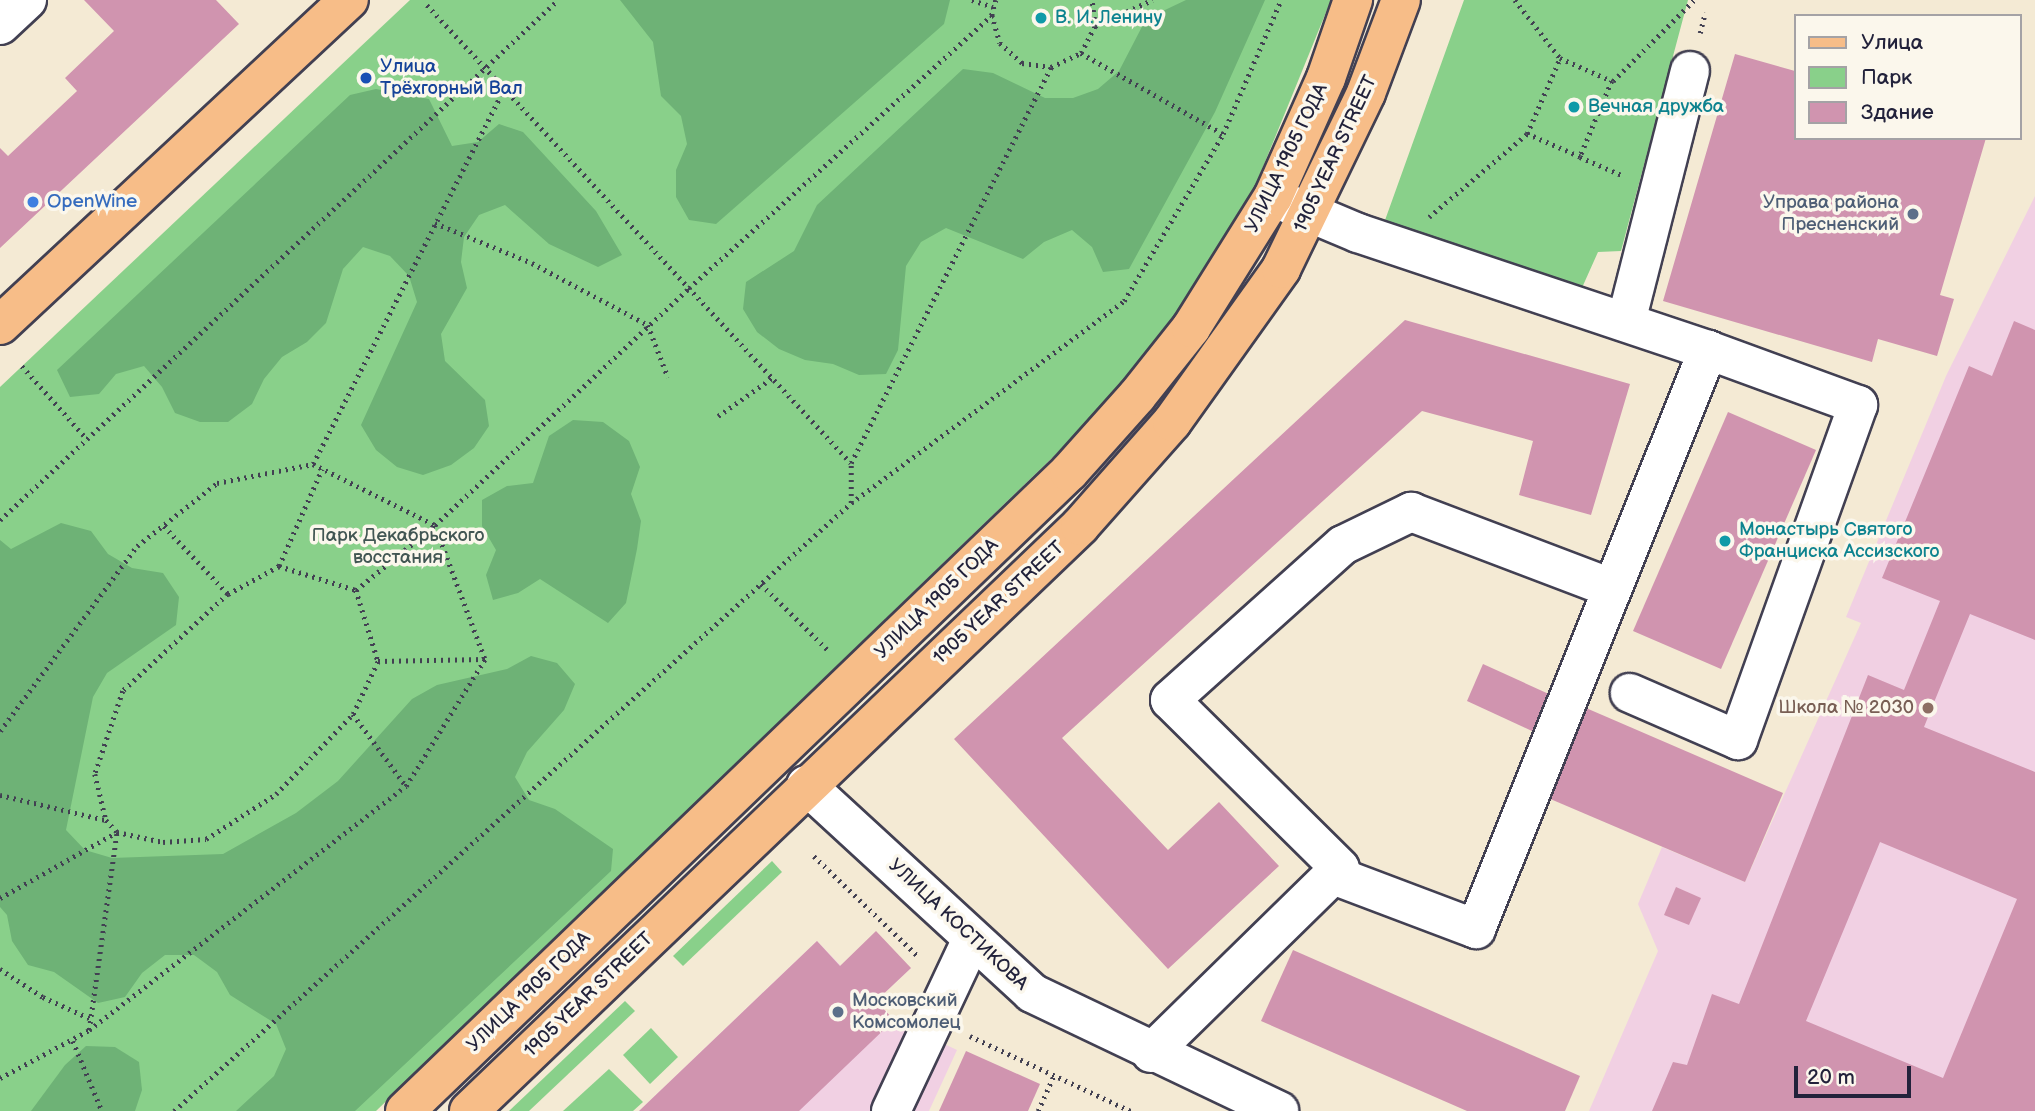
<!DOCTYPE html>
<html>
<head>
<meta charset="utf-8">
<style>
  body { margin:0 }
  #map { position:relative; width:2035px; height:1111px; overflow:hidden; background:#f4ead4; font-family:"Balsamiq Sans",sans-serif }
  div>[style] { position:absolute }
  [style*='--x'] { left:calc(var(--x)*1px); top:calc(var(--y)*1px); width:calc(var(--w)*1px); rotate:calc(var(--a)*1deg) }
  .built>* { inset:0; background:#f1d0e3 }
  .green>* { inset:0; background:#89d08a }
  .forest>* { inset:0; background:#6eb276 }
  .building>* { inset:0; background:#d094af }
  .path>* { height:4.5px; margin-top:-2.25px; transform-origin:0; background:repeating-linear-gradient(90deg,#424052 0 2px,transparent 0 7px) }
  .roads { filter:drop-shadow(2px 0 #424052) drop-shadow(-2px 0 #424052) drop-shadow(0 2px #424052) drop-shadow(0 -2px #424052) }
  .minor>* { height:38px; margin:-19px; padding:0 19px; transform-origin:19px; border-radius:19px; background:#fff }
  .major>* { height:38px; margin:-19px; padding:0 19px; transform-origin:19px; border-radius:19px; background:#f7bd88 }
  .dots>* { width:19px; height:19px; translate:-50% -50%; box-sizing:border-box; border:4px solid #fbf7ec; border-radius:50% }
  span { translate:-50% -50%; white-space:nowrap; text-align:center; line-height:1.15; -webkit-text-stroke:7px #fbf7ec; paint-order:stroke }
  .culture-label { font-size:19px; color:#0d838f }
  .left { translate:0 -50%; text-align:left }
  .transit-label { font-size:19px; color:#164399 }
  .street-label { font-size:19px; color:#22223b }
  .shop-label { font-size:19px; color:#366cbe }
  .service-label { font-size:19px; color:#4e5e75 }
  .right { translate:-100% -50%; text-align:right }
  .park-label { font-size:19px; color:#415653 }
  .education-label { font-size:19px; color:#785e54 }
  .legend { position:absolute; left:1794px; top:14px; width:228px; height:126px; box-sizing:border-box; background:#fbf7ec; border:2px solid #a4a2a5; margin:0; padding:9px 12px; list-style:none; font-size:21px; color:#22223b }
  .legend li { display:flex; align-items:center; gap:14px; height:35px }
  .legend b { width:35px; border:2px solid #a4a2a5 }
  .scale { position:absolute; left:1794px; top:1066px; width:117px; height:32px; box-sizing:border-box; border:4px solid #22223b; border-top:0; padding-left:9px; font-size:21px; line-height:24px; white-space:nowrap; color:#22223b; -webkit-text-stroke:5px #fbf7ec; paint-order:stroke }
</style>
</head>
<body>
<div id="map">
  <div class="built">
    <div style="clip-path:polygon(2035px 196px,2035px 1111px,1589px 1111px,1658px 951px,1638px 904px,1662px 847px,1745px 882px,1861px 623px,1846px 617px,1946px 376px)"></div>
    <div style="clip-path:polygon(817px 941px,841px 966px,911px 968px,876px 1001px,894px 1020px,957px 1050px,929px 1111px,639px 1111px)"></div>
  </div>
  <div class="green">
    <div style="clip-path:polygon(410px 0,1331px 0,1254px 189px,1173px 321px,1126px 381px,1055px 455px,376px 1111px,0 1111px,0 387px)"></div>
    <div style="clip-path:polygon(1464px 0,1688px 0,1621px 251px,1598px 252px,1581px 290px,1384px 223px)"></div>
    <div style="clip-path:polygon(772px 861px,782px 872px,683px 966px,673px 956px)"></div>
    <div style="clip-path:polygon(625px 1001px,635px 1011px,529px 1111px,509px 1111px)"></div>
    <div style="clip-path:polygon(651px 1028px,678px 1057px,650px 1084px,623px 1055px)"></div>
    <div style="clip-path:polygon(609px 1069px,643px 1102px,633px 1111px,563px 1111px)"></div>
  </div>
  <div class="forest">
    <div style="clip-path:polygon(950px 0,944px 24px,716px 224px,689px 220px,676px 197px,676px 170px,687px 144px,681px 116px,661px 96px,653px 42px,620px 0)"></div>
    <div style="clip-path:polygon(1186px 0,1265px 0,1215px 112px,1129px 269px,1103px 272px,1092px 247px,1072px 230px,1044px 242px,1023px 259px,946px 228px,921px 242px,906px 266px,898px 350px,886px 374px,859px 375px,833px 364px,805px 360px,779px 349px,757px 332px,743px 309px,746px 282px,794px 251px,817px 205px,963px 69px,993px 73px,1045px 98px,1073px 98px,1098px 89px,1119px 71px,1146px 19px)"></div>
    <div style="clip-path:polygon(376px 89px,429px 99px,452px 146px,478px 142px,499px 124px,523px 132px,596px 211px,622px 255px,598px 267px,549px 244px,505px 205px,479px 215px,464px 237px,461px 262px,467px 288px,441px 334px,445px 361px,485px 400px,489px 426px,474px 448px,451px 465px,423px 475px,397px 467px,376px 450px,361px 425px,417px 302px,409px 276px,390px 256px,363px 247px,343px 269px,326px 323px,307px 342px,282px 357px,264px 379px,252px 404px,228px 422px,200px 422px,175px 413px,162px 387px,144px 366px,116px 374px,99px 394px,70px 397px,57px 370px,350px 95px)"></div>
    <div style="clip-path:polygon(573px 420px,603px 422px,629px 441px,640px 467px,631px 494px,641px 521px,637px 549px,626px 603px,608px 623px,540px 579px,518px 593px,493px 600px,486px 575px,496px 550px,482px 526px,482px 500px,507px 486px,533px 483px,549px 436px)"></div>
    <div style="clip-path:polygon(61px 523px,91px 531px,108px 554px,132px 568px,163px 573px,179px 597px,176px 625px,107px 673px,93px 697px,66px 830px,85px 850px,112px 858px,223px 854px,296px 813px,338px 781px,412px 699px,437px 685px,507px 669px,531px 656px,557px 663px,575px 684px,564px 710px,527px 752px,515px 777px,529px 800px,555px 809px,613px 849px,611px 871px,355px 1111px,236px 1111px,274px 1076px,286px 1049px,276px 1024px,230px 995px,217px 972px,194px 955px,165px 955px,142px 973px,125px 997px,98px 1003px,54px 972px,28px 965px,12px 941px,7px 915px,0 907px,0 540px,11px 549px)"></div>
    <div style="clip-path:polygon(86px 1046px,115px 1047px,139px 1062px,142px 1090px,135px 1111px,31px 1111px,65px 1065px)"></div>
  </div>
  <div class="building">
    <div style="clip-path:polygon(84px 0,216px 0,239px 24px,0 248px,0 148px,8px 156px,77px 91px,65px 78px,114px 31px)"></div>
    <div style="clip-path:polygon(1735px 54px,1795px 71px,1795px 138px,1986px 138px,1940px 295px,1954px 299px,1937px 356px,1878px 339px,1872px 362px,1663px 301px)"></div>
    <div style="clip-path:polygon(1405px 320px,1630px 384px,1591px 515px,1519px 495px,1533px 441px,1422px 411px,1062px 738px,1168px 850px,1219px 802px,1279px 866px,1168px 969px,954px 739px)"></div>
    <div style="clip-path:polygon(evenodd,2014px 321px,2035px 330px,2035px 640px,1970px 614px,1924px 727px,2035px 772px,2035px 1111px,1652px 1111px,1673px 1062px,1687px 1065px,1712px 994px,1739px 1004px,1868px 675px,1904px 690px,1940px 601px,1882px 578px,1969px 366px,1992px 376px,2014px 321px,1880px 842px,2017px 899px,1943px 1078px,1806px 1021px,1880px 842px)"></div>
    <div style="clip-path:polygon(1728px 412px,1816px 450px,1721px 669px,1633px 631px)"></div>
    <div style="clip-path:polygon(1483px 664px,1551px 695px,1534px 732px,1467px 701px)"></div>
    <div style="clip-path:polygon(1586px 708px,1783px 793px,1745px 882px,1548px 798px)"></div>
    <div style="clip-path:polygon(1676px 887px,1701px 898px,1689px 925px,1664px 915px)"></div>
    <div style="clip-path:polygon(876px 931px,911px 968px,876px 1001px,894px 1020px,799px 1111px,639px 1111px,817px 941px,840px 966px)"></div>
    <div style="clip-path:polygon(1293px 950px,1580px 1076px,1565px 1111px,1467px 1111px,1261px 1021px)"></div>
    <div style="clip-path:polygon(966px 1051px,1040px 1084px,1028px 1111px,939px 1111px)"></div>
  </div>
  <div class="path">
    <div style="--x:972;--y:0;--w:22;--a:18"></div>
    <div style="--x:996;--y:0;--w:16;--a:105"></div>
    <div style="--x:992;--y:15;--w:29;--a:74"></div>
    <div style="--x:1000;--y:43;--w:30;--a:42"></div>
    <div style="--x:1022;--y:63;--w:29;--a:8"></div>
    <div style="--x:1051;--y:67;--w:33;--a:-25"></div>
    <div style="--x:1081;--y:53;--w:30;--a:-63"></div>
    <div style="--x:1095;--y:26;--w:26;--a:-97"></div>
    <div style="--x:1515;--y:0;--w:73;--a:52.2"></div>
    <div style="--x:1560;--y:58;--w:57;--a:23.9"></div>
    <div style="--x:1612;--y:81;--w:82;--a:112.8"></div>
    <div style="--x:1580;--y:157;--w:58;--a:-156.5"></div>
    <div style="--x:1527;--y:134;--w:83;--a:-66.5"></div>
    <div style="--x:427;--y:5;--w:624;--a:47.21"></div>
    <div style="--x:1095;--y:26;--w:63;--a:-24.5"></div>
    <div style="--x:1700;--y:33;--w:21;--a:-76"></div>
    <div style="--x:1081;--y:53;--w:163;--a:29.7"></div>
    <div style="--x:1613;--y:81;--w:115;--a:-45"></div>
    <div style="--x:1580;--y:157;--w:48;--a:23.4"></div>
    <div style="--x:1429;--y:217;--w:128;--a:-40.3"></div>
    <div style="--x:435;--y:223;--w:105;--a:22.4"></div>
    <div style="--x:532;--y:263;--w:132;--a:28.1"></div>
    <div style="--x:648;--y:325;--w:56;--a:69"></div>
    <div style="--x:22;--y:366;--w:98;--a:48.3"></div>
    <div style="--x:718;--y:416;--w:66;--a:-35.1"></div>
    <div style="--x:313;--y:464;--w:421;--a:-63"></div>
    <div style="--x:851;--y:503;--w:40;--a:-90"></div>
    <div style="--x:851;--y:463;--w:444;--a:-63.2"></div>
    <div style="--x:0;--y:520;--w:763;--a:-42.98"></div>
    <div style="--x:164;--y:526;--w:93;--a:46.7"></div>
    <div style="--x:228;--y:594;--w:58;--a:-28.8"></div>
    <div style="--x:279;--y:566;--w:106;--a:-66.1"></div>
    <div style="--x:279;--y:566;--w:81;--a:17.3"></div>
    <div style="--x:356;--y:590;--w:74;--a:72.8"></div>
    <div style="--x:761;--y:584;--w:94;--a:44.6"></div>
    <div style="--x:356;--y:590;--w:102;--a:-39.4"></div>
    <div style="--x:435;--y:525;--w:347;--a:-43"></div>
    <div style="--x:689;--y:288;--w:408;--a:-42"></div>
    <div style="--x:228;--y:594;--w:143;--a:137.3"></div>
    <div style="--x:123;--y:691;--w:88;--a:108.6"></div>
    <div style="--x:95;--y:774;--w:47;--a:76.6"></div>
    <div style="--x:106;--y:820;--w:16;--a:47"></div>
    <div style="--x:117;--y:832;--w:47;--a:12.3"></div>
    <div style="--x:163;--y:842;--w:43;--a:-4"></div>
    <div style="--x:206;--y:839;--w:83;--a:-32.7"></div>
    <div style="--x:276;--y:794;--w:111;--a:-46.1"></div>
    <div style="--x:353;--y:714;--w:89;--a:53.6"></div>
    <div style="--x:353;--y:714;--w:59;--a:-64.7"></div>
    <div style="--x:378;--y:661;--w:107;--a:-1.1"></div>
    <div style="--x:0;--y:731;--w:230;--a:-53.5"></div>
    <div style="--x:137;--y:546;--w:102;--a:-38.2"></div>
    <div style="--x:217;--y:483;--w:98;--a:-11.2"></div>
    <div style="--x:313;--y:464;--w:136;--a:26.6"></div>
    <div style="--x:435;--y:525;--w:143;--a:69.5"></div>
    <div style="--x:0;--y:795;--w:109;--a:13.3"></div>
    <div style="--x:814;--y:856;--w:146;--a:43.9"></div>
    <div style="--x:0;--y:898;--w:134;--a:-29.4"></div>
    <div style="--x:0;--y:969;--w:51;--a:33.1"></div>
    <div style="--x:43;--y:997;--w:53;--a:24.6"></div>
    <div style="--x:89;--y:1030;--w:200;--a:-82"></div>
    <div style="--x:970;--y:1036;--w:178;--a:25"></div>
    <div style="--x:73;--y:1041;--w:76;--a:67.5"></div>
    <div style="--x:0;--y:1078;--w:101;--a:-28.3"></div>
    <div style="--x:89;--y:1030;--w:400;--a:-37.6"></div>
    <div style="--x:406;--y:786;--w:150;--a:-58.1"></div>
    <div style="--x:174;--y:1111;--w:910;--a:-41.93"></div>
    <div style="--x:851;--y:503;--w:340;--a:-36.5"></div>
    <div style="--x:1124;--y:301;--w:194;--a:-59.3"></div>
    <div style="--x:1223;--y:134;--w:146;--a:-66.6"></div>
    <div style="--x:1038;--y:1111;--w:39;--a:-66"></div>
  </div>
  <div class="roads">
    <div class="minor">
      <div style="--x:0;--y:25;--w:37;--a:-43"></div>
      <div style="--x:1277;--y:199;--w:88;--a:22.8"></div>
      <div style="--x:1358;--y:233;--w:369;--a:18.5"></div>
      <div style="--x:1708;--y:350;--w:160;--a:20.1"></div>
      <div style="--x:1858;--y:405;--w:356;--a:109.7"></div>
      <div style="--x:1738;--y:740;--w:118;--a:-156.5"></div>
      <div style="--x:1626;--y:322;--w:259;--a:-75.7"></div>
      <div style="--x:806;--y:785;--w:307;--a:42.6"></div>
      <div style="--x:1032;--y:993;--w:274;--a:25.5"></div>
      <div style="--x:1333;--y:875;--w:153;--a:20.7"></div>
      <div style="--x:1476;--y:929;--w:624;--a:-68.16"></div>
      <div style="--x:1151;--y:1053;--w:264;--a:-44.4"></div>
      <div style="--x:1340;--y:868;--w:239;--a:-135.3"></div>
      <div style="--x:1170;--y:700;--w:232;--a:-41.9"></div>
      <div style="--x:1343;--y:545;--w:76;--a:-25.9"></div>
      <div style="--x:1411;--y:512;--w:214;--a:20.8"></div>
      <div style="--x:891;--y:1111;--w:190;--a:-64.8"></div>
    </div>
    <div class="major">
      <div style="--x:0;--y:325;--w:477;--a:-43"></div>
      <div style="--x:405;--y:1111;--w:922;--a:-43.9"></div>
      <div style="--x:1069;--y:472;--w:102;--a:-48.2"></div>
      <div style="--x:1137;--y:396;--w:87;--a:-51.5"></div>
      <div style="--x:1191;--y:328;--w:155;--a:-58"></div>
      <div style="--x:1273;--y:197;--w:130;--a:-66"></div>
      <div style="--x:1326;--y:78;--w:83;--a:-70.9"></div>
      <div style="--x:469;--y:1111;--w:846;--a:-43.75"></div>
      <div style="--x:1080;--y:526;--w:139;--a:-48.5"></div>
      <div style="--x:1172;--y:422;--w:188;--a:-54.5"></div>
      <div style="--x:1281;--y:269;--w:195;--a:-64.2"></div>
      <div style="--x:1366;--y:93;--w:99;--a:-69.4"></div>
    </div>
  </div>
  <div class="dots">
    <div style="left:1041px;top:18px;background:#0f9aa8"></div>
    <div style="left:366px;top:78px;background:#1a4fb4"></div>
    <div style="left:1574px;top:107px;background:#0f9aa8"></div>
    <div style="left:33px;top:202px;background:#3f7fe0"></div>
    <div style="left:1913px;top:214px;background:#5c6f8a"></div>
    <div style="left:1725px;top:541px;background:#0f9aa8"></div>
    <div style="left:1928px;top:708px;background:#8d6e63"></div>
    <div style="left:838px;top:1012px;background:#5c6f8a"></div>
  </div>
  <div class="culture-label">
    <span class="left" style="left:1055px;top:18px">В. И. Ленину</span>
    <span class="left" style="left:1588px;top:107px">Вечная дружба</span>
    <span class="left" style="left:1739px;top:541px">Монастырь Святого<br>Франциска Ассизского</span>
  </div>
  <div class="transit-label">
    <span class="left" style="left:380px;top:78px">Улица<br>Трёхгорный Вал</span>
  </div>
  <div class="street-label">
    <span style="left:1336px;top:154px;rotate:-65deg">1905 YEAR STREET</span>
    <span style="left:1287px;top:158px;rotate:-64deg">УЛИЦА 1905 ГОДА</span>
    <span style="left:937px;top:599px;rotate:-44deg">УЛИЦА 1905 ГОДА</span>
    <span style="left:999px;top:603px;rotate:-43deg">1905 YEAR STREET</span>
    <span style="left:958px;top:925px;rotate:43deg">УЛИЦА КОСТИКОВА</span>
    <span style="left:529px;top:992px;rotate:-44deg">УЛИЦА 1905 ГОДА</span>
    <span style="left:589px;top:995px;rotate:-44deg">1905 YEAR STREET</span>
  </div>
  <div class="shop-label">
    <span class="left" style="left:47px;top:202px">OpenWine</span>
  </div>
  <div class="service-label">
    <span class="right" style="left:1899px;top:214px">Управа района<br>Пресненский</span>
    <span class="left" style="left:852px;top:1012px">Московский<br>Комсомолец</span>
  </div>
  <div class="park-label">
    <span style="left:398px;top:547px">Парк Декабрьского<br>восстания</span>
  </div>
  <div class="education-label">
    <span class="right" style="left:1914px;top:708px">Школа № 2030</span>
  </div>
  <ul class="legend">
  <li><b style="height:9px;background:#f7bd88"></b>Улица</li>
  <li><b style="height:19px;background:#89d08a"></b>Парк</li>
  <li><b style="height:19px;background:#d094af"></b>Здание</li>
  </ul>
  <div class="scale">20 m</div>
</div>
</body>
</html>
